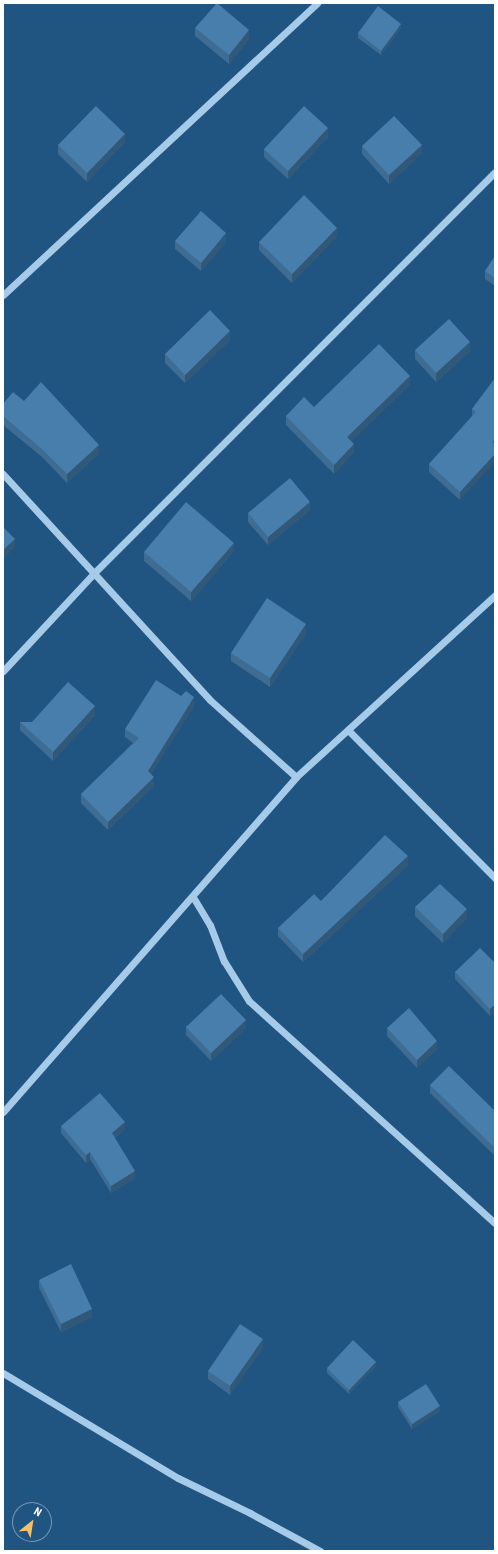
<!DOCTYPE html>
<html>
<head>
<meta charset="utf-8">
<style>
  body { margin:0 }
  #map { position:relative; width:498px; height:1554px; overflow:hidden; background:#205481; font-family:"Roboto Condensed",sans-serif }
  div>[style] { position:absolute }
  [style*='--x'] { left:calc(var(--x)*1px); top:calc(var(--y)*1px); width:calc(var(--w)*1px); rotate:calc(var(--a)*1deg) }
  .minor>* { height:7px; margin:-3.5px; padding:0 3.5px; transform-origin:3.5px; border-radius:3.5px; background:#a6cbe8 }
  .wall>* { inset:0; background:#3e6c93 }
  .shaded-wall>* { inset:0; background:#325878 }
  .building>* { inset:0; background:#487eab }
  span { translate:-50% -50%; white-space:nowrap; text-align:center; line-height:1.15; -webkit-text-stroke:3px #205481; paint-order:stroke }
  .frame { position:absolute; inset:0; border:4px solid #fff; pointer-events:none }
  .north { position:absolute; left:12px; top:1502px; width:40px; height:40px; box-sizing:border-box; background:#205481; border:1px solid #7998b3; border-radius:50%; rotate:30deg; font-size:11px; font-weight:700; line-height:16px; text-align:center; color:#fff }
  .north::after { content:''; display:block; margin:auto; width:14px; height:18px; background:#f6be66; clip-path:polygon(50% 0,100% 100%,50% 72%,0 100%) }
</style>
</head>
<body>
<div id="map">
  <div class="minor">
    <div style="--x:3;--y:295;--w:429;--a:-42.9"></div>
    <div style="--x:3;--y:474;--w:306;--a:47.5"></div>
    <div style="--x:210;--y:700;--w:115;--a:41.8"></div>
    <div style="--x:3;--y:671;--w:134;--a:-47.1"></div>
    <div style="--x:94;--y:573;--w:567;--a:-45"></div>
    <div style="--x:348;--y:730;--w:209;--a:45.2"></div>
    <div style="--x:193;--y:897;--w:33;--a:59"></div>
    <div style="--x:210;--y:925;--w:39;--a:69"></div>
    <div style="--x:224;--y:961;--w:47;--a:58"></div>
    <div style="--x:249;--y:1001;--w:331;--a:42.1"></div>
    <div style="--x:3;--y:1112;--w:445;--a:-48.8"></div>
    <div style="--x:296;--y:777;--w:270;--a:-42.4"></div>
    <div style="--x:3;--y:1373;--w:204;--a:31"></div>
    <div style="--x:178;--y:1478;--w:80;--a:25.9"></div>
    <div style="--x:250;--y:1513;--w:80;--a:28.5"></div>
  </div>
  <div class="wall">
    <div style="clip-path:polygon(195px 28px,249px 39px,229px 64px,195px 36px)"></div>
    <div style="clip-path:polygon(401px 28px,381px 55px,358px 38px,358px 33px)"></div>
    <div style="clip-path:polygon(328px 137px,288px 179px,264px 157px,264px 149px)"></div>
    <div style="clip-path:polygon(125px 142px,87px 182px,58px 154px,58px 145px)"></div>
    <div style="clip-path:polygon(362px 146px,422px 153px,389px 184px,362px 154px)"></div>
    <div style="clip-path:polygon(337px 236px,292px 283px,259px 250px,259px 242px)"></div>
    <div style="clip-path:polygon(175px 241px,226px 242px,201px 271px,175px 249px)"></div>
    <div style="clip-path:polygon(495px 256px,495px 286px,485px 279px,485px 271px)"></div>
    <div style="clip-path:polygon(230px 340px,185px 383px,165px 363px,165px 354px)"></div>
    <div style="clip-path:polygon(415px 350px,470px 351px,436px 382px,415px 359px)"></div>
    <div style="clip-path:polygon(495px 378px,460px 500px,429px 472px,429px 464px,472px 416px,472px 409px)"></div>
    <div style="clip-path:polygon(410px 384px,351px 442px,354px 452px,334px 474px,286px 425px,286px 416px,314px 407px)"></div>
    <div style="clip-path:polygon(3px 404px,99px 453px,67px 483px,42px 457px,3px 425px)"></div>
    <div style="clip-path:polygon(310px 510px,268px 545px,248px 522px,248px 513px)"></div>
    <div style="clip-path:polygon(234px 551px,191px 601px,144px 561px,144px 552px)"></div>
    <div style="clip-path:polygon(306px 633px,270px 687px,231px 661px,231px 653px)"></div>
    <div style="clip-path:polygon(194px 706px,151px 774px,154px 786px,108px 830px,81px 803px,81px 794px,133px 743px,125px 737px,125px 729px)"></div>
    <div style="clip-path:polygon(95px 715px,53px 761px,20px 730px,20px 722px,32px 722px)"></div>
    <div style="clip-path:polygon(408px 865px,303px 962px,278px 936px,278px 928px,321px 901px)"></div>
    <div style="clip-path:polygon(415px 907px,467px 918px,443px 943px,415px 916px)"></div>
    <div style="clip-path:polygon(495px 963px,495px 1012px,490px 1016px,455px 979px,455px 972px)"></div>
    <div style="clip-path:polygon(186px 1027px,246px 1028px,211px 1061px,186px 1035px)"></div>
    <div style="clip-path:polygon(387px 1028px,437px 1049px,417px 1068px,387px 1036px)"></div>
    <div style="clip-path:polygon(430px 1085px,495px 1111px,495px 1156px,430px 1093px)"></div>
    <div style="clip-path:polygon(61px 1126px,125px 1129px,115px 1138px,135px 1178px,111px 1193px,90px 1159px,86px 1163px,61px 1133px)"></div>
    <div style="clip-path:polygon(39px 1280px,92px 1317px,61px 1332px,39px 1288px)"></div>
    <div style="clip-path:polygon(263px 1347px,230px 1395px,208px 1379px,208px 1371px)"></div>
    <div style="clip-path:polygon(376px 1366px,349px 1394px,327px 1373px,327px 1368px)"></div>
    <div style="clip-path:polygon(398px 1402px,440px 1411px,412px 1429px,398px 1407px)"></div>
  </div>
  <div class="shaded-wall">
    <div style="clip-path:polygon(401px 24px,401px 28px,381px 55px,381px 51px)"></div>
    <div style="clip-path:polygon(249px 30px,249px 39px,229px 64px,229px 55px)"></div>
    <div style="clip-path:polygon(328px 128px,328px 137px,288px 179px,288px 171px)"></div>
    <div style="clip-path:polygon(125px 134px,125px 142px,87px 182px,87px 173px)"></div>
    <div style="clip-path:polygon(422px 145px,422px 153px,389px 184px,389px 175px)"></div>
    <div style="clip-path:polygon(337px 228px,337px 236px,292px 283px,292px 274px)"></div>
    <div style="clip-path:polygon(226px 233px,226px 242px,201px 271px,201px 263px)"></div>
    <div style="clip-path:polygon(230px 331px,230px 340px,185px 383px,185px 375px)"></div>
    <div style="clip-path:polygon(470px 342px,470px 351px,436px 382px,436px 373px)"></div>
    <div style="clip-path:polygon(410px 376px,410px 384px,347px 446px,347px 437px)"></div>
    <div style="clip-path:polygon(354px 444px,354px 452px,334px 474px,334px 465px)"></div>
    <div style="clip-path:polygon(99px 445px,99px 453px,67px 483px,67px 474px)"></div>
    <div style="clip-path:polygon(495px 454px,495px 462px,460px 500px,460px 492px)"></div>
    <div style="clip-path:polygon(310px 502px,310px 510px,268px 545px,268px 537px)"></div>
    <div style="clip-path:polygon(15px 539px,15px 547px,3px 559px,3px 550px)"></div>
    <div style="clip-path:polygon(234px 543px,234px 551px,191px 601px,191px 592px)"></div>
    <div style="clip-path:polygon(306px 624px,306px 633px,270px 687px,270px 678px)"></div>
    <div style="clip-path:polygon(194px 697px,194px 706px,148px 780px,148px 771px)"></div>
    <div style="clip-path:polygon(95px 706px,95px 715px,53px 761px,53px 752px)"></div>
    <div style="clip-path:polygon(154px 777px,154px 786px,108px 830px,108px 822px)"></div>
    <div style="clip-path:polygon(408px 856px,408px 865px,303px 962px,303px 954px)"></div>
    <div style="clip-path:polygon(467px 909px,467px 918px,443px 943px,443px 934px)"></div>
    <div style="clip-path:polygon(495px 1004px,495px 1012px,490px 1016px,490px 1009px)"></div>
    <div style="clip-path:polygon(246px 1020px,246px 1028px,211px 1061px,211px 1053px)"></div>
    <div style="clip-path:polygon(437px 1041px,437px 1049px,417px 1068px,417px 1060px)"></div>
    <div style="clip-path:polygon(125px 1122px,125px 1129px,112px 1140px,112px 1133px)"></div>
    <div style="clip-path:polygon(90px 1152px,90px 1159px,86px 1163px,86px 1155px)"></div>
    <div style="clip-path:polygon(135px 1171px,135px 1178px,111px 1193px,111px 1186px)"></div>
    <div style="clip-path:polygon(92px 1309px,92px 1317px,61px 1332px,61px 1324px)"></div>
    <div style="clip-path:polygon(263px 1339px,263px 1347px,230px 1395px,230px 1386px)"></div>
    <div style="clip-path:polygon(376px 1362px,376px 1366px,349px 1394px,349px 1390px)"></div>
    <div style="clip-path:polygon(440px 1406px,440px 1411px,412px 1429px,412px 1424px)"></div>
  </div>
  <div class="building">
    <div style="clip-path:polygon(217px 3px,249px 30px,229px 55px,195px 28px)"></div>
    <div style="clip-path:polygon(378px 6px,401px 24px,381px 51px,358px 33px)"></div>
    <div style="clip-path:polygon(96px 106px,125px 134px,87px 173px,58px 145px)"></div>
    <div style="clip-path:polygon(304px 106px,328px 128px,288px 171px,264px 149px)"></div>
    <div style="clip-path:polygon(394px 116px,422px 145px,389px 175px,362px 146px)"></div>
    <div style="clip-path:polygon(304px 195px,337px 228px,292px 274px,259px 242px)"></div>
    <div style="clip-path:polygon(201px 211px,226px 233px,201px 263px,175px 241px)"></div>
    <div style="clip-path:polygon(495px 256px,495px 278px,485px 271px)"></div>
    <div style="clip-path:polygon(210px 310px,230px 331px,185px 375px,165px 354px)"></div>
    <div style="clip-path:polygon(449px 319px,470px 342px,436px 373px,415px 350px)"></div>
    <div style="clip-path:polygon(379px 344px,410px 376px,347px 437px,354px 444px,334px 465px,286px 416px,304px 397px,314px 407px)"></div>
    <div style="clip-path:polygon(495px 378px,495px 439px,493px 442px,495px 444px,495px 454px,460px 492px,429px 464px,476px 412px,472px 409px)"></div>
    <div style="clip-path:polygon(41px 382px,99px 445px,67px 474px,42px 449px,3px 416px,3px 404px,13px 392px,24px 401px)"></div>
    <div style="clip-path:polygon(290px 478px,310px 502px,268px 537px,248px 513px)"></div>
    <div style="clip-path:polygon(186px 502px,234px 543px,191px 592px,144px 552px)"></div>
    <div style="clip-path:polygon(3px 527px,15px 539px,3px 550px)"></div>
    <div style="clip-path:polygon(267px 598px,306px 624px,270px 678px,231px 653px)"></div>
    <div style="clip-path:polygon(156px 680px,181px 696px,186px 691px,194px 697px,148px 771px,154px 777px,108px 822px,81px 794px,139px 738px,125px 729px)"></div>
    <div style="clip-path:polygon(68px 682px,95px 706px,53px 752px,20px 722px,32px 722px)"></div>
    <div style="clip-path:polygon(385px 835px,408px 856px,303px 954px,278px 928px,314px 894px,321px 901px)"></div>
    <div style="clip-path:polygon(440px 884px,467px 909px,443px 934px,415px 907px)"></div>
    <div style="clip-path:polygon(480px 948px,495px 963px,495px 1004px,490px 1009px,455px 972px)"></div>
    <div style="clip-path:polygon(221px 994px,246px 1020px,211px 1053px,186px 1027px)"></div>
    <div style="clip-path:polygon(409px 1008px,437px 1041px,417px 1060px,387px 1028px)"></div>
    <div style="clip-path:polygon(449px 1066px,495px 1111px,495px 1148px,430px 1085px)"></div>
    <div style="clip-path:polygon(100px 1093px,125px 1122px,112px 1133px,135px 1171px,111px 1186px,90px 1152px,86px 1155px,61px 1126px)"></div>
    <div style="clip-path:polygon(71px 1264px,92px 1309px,61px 1324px,39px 1280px)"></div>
    <div style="clip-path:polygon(240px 1324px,263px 1339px,230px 1386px,208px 1371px)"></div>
    <div style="clip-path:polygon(353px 1340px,376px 1362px,349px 1390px,327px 1368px)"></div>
    <div style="clip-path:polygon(426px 1384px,440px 1406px,412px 1424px,398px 1402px)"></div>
  </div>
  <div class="frame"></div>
  <div class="north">N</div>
</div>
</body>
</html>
